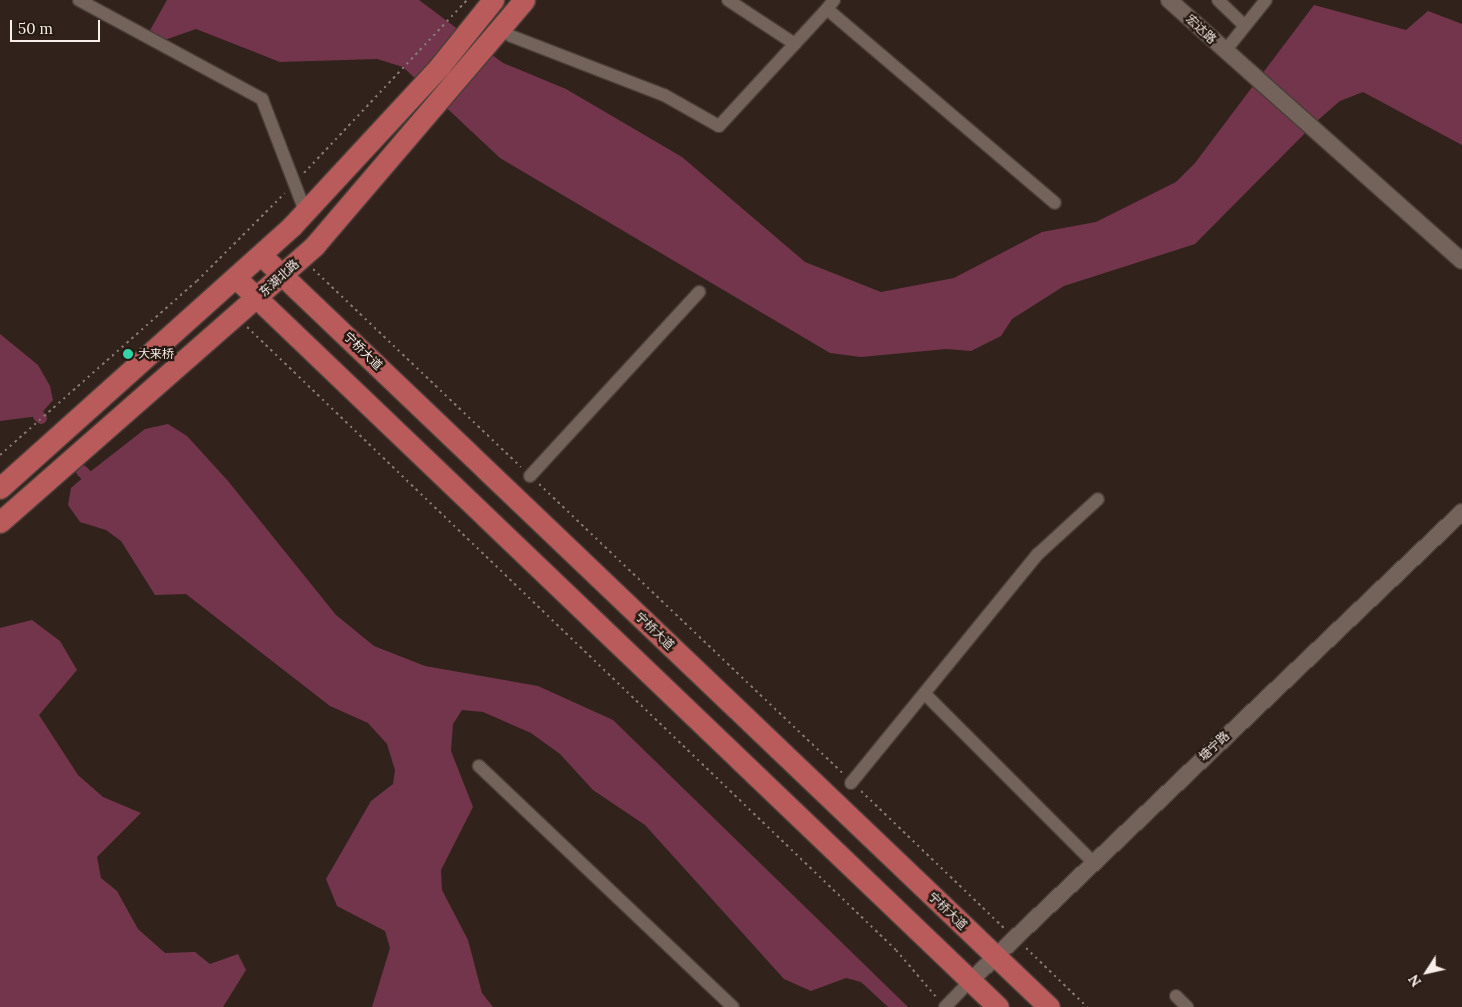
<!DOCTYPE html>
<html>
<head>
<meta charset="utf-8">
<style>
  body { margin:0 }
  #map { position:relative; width:1462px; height:1007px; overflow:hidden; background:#31231c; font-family:Lora,"Noto Sans SC",serif }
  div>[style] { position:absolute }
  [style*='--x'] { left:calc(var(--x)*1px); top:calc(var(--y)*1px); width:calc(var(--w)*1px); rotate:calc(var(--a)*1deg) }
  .water>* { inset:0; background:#73354c }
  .canal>* { height:12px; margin:-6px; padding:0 6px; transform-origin:6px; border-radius:6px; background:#73354c }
  .path>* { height:2px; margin-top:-1px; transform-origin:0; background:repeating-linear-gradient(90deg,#847872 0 2.5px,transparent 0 6.5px) }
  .roads { filter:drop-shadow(1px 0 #4a3e38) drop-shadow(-1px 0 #4a3e38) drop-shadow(0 1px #4a3e38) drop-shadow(0 -1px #4a3e38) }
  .minor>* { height:12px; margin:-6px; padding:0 6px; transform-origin:6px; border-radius:6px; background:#74635b }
  .tertiary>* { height:16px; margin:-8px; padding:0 8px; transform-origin:8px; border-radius:8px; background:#74635b }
  .primary>* { height:21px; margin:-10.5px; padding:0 10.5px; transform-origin:10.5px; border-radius:10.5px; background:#b85b5a }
  .dots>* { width:14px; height:14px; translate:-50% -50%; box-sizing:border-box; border:2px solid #271a13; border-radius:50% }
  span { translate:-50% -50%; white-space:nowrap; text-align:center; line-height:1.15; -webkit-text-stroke:4.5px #271a13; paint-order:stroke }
  .street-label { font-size:12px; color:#f9efea }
  .poi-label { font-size:12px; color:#f9efea }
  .left { translate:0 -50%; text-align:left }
  .north { position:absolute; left:1402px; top:947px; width:50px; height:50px; -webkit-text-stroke:4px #271a13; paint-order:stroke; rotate:235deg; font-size:14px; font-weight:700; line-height:20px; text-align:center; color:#f9efea }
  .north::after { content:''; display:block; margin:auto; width:18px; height:22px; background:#f9efea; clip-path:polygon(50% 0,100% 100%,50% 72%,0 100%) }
  .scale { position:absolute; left:10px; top:20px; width:90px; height:22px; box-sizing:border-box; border:2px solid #f9efea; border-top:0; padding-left:6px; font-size:15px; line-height:18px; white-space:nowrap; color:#f9efea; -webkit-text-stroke:4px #271a13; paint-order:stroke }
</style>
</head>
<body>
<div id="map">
  <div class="water">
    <div style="clip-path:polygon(167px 0,419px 0,503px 63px,566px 89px,682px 157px,805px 262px,881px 292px,954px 278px,1042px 232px,1096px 222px,1176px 182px,1195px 163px,1314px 5px,1406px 30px,1428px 11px,1462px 24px,1462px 145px,1363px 92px,1340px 101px,1318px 120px,1195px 244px,1064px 286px,1012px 319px,1001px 336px,971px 351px,946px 349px,861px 357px,830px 353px,500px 158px,403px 67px,377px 59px,280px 62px,196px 29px,159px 42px,149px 32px)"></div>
    <div style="clip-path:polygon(0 334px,38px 365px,50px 386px,53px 400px,39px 416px,0 421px)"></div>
    <div style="clip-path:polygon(168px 424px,187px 436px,228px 481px,336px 615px,374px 646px,425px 666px,538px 686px,613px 720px,908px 1007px,888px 1007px,861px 982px,846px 978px,811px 991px,784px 979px,645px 825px,593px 790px,560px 754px,531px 733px,483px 712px,462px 710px,453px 724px,451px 751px,473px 807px,441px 870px,442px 890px,468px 940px,482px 993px,493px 1007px,372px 1007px,390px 948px,385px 931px,337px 906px,326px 879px,371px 801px,393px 784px,395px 770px,387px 744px,368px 723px,330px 706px,186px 594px,155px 595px,121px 541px,106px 530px,80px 522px,68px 505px,71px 488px,86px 475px,145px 429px)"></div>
    <div style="clip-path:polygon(32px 620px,60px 641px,77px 670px,39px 715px,78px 775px,103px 797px,141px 813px,97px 857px,101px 878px,117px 891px,138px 929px,165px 953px,195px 952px,210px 964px,238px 954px,246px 970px,223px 1007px,0 1007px,0 628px)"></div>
  </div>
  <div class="canal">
    <div style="--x:39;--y:416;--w:3;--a:45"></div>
    <div style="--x:82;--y:471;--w:6;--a:45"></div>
  </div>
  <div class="path">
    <div style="--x:304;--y:173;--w:238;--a:-46.7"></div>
    <div style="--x:313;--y:269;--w:287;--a:43.6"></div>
    <div style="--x:247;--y:327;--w:900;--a:43.83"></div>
    <div style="--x:896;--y:950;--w:63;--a:49.5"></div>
    <div style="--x:0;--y:455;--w:263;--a:-41.5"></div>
    <div style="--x:197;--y:281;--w:124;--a:-45"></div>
    <div style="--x:539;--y:484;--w:420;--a:43.6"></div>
    <div style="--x:861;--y:791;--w:198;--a:43.8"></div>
    <div style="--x:1026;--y:948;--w:85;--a:44"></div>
  </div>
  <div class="roads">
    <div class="minor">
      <div style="--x:79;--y:0;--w:208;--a:28.4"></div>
      <div style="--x:262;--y:99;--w:120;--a:69"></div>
      <div style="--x:728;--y:0;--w:80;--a:33.3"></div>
      <div style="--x:834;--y:0;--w:11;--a:128"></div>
      <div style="--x:827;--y:9;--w:299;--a:40.4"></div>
      <div style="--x:1218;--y:0;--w:37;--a:44"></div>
      <div style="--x:511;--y:36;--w:164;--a:21.1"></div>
      <div style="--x:664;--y:95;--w:63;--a:29.4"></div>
      <div style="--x:719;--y:126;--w:159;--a:-47.3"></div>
      <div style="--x:1225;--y:51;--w:65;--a:-51.2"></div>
      <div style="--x:530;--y:476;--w:250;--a:-47.4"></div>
      <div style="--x:926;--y:695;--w:235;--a:45"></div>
      <div style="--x:479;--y:766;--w:350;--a:43.5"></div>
      <div style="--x:851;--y:783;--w:296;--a:-50.8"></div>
      <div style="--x:1038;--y:554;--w:81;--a:-42.5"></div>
      <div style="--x:1176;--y:996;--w:16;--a:45"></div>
      <div style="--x:945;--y:1007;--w:35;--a:-46"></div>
    </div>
    <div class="tertiary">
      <div style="--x:1169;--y:0;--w:392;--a:41.7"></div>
      <div style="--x:969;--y:982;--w:681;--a:-43.63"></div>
    </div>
    <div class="primary">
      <div style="--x:261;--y:255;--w:1089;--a:43.66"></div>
      <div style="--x:237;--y:279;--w:1053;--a:43.73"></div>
      <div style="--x:0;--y:488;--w:392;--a:-41.9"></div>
      <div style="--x:292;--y:226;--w:218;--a:-47.2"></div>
      <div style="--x:440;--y:66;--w:85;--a:-51.2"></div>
      <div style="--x:0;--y:522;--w:419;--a:-41.3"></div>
      <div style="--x:315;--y:245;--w:322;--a:-49.5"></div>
    </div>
  </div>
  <div class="dots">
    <div style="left:128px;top:354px;background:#33d4a8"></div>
  </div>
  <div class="street-label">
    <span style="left:1201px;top:29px;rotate:43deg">宏达路</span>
    <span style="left:279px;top:278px;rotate:-42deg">东湖北路</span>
    <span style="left:363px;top:351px;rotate:44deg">宁桥大道</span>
    <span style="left:655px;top:631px;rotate:44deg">宁桥大道</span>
    <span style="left:1214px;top:746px;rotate:-43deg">塘宁路</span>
    <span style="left:948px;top:911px;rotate:44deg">宁桥大道</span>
  </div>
  <div class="poi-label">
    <span class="left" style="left:138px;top:354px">大来桥</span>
  </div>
  <div class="north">N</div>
  <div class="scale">50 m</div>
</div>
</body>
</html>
